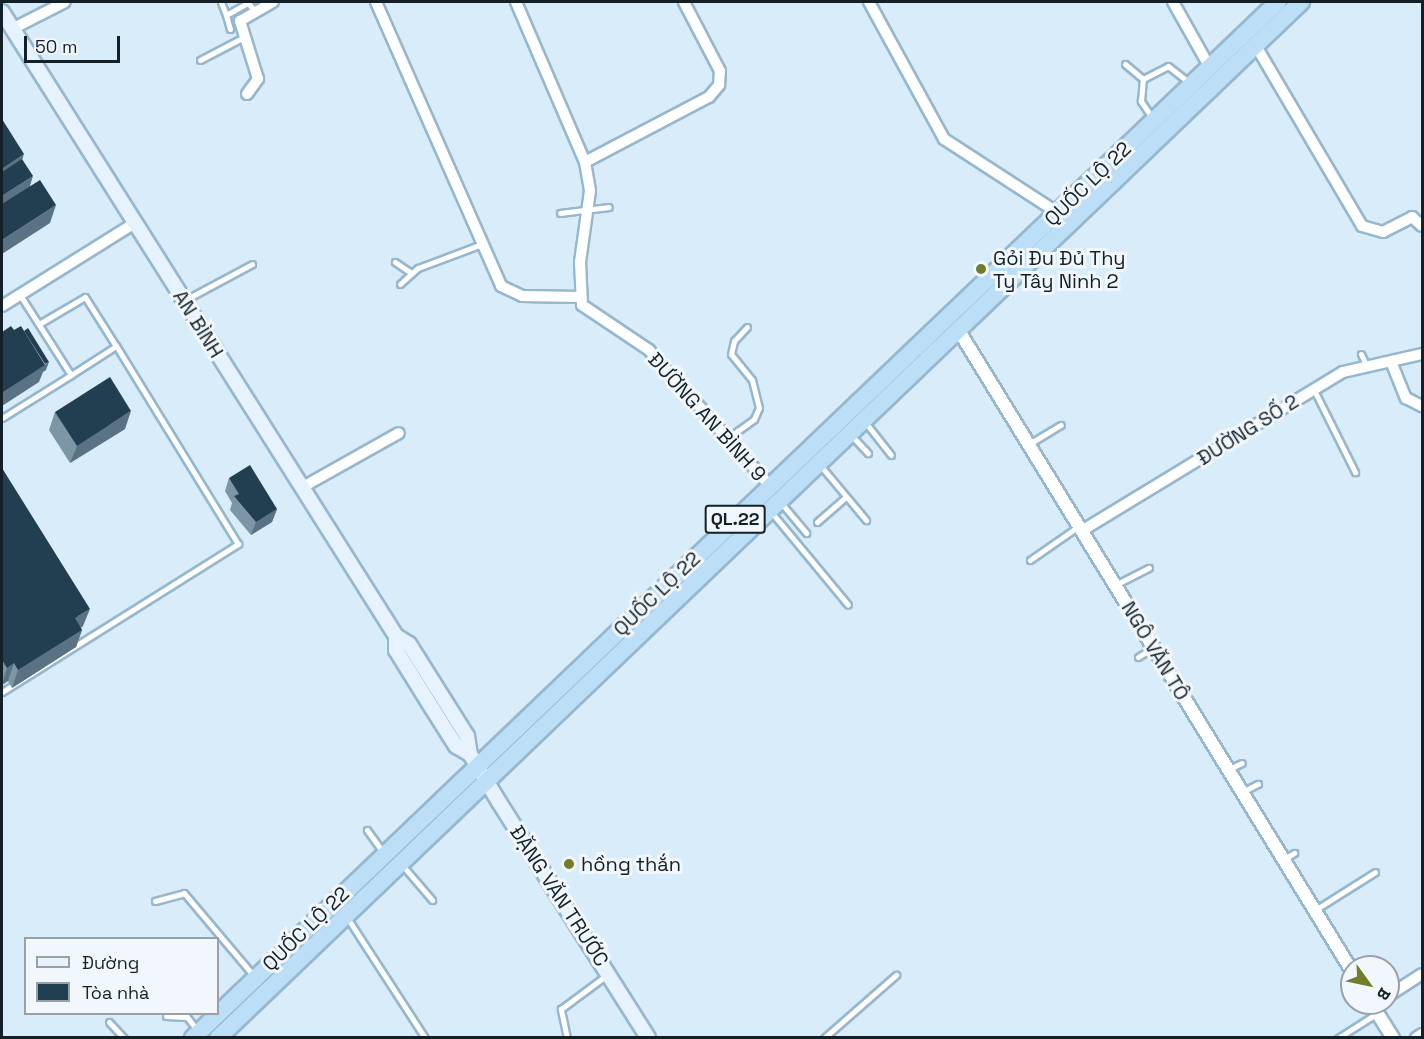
<!DOCTYPE html>
<html>
<head>
<meta charset="utf-8">
<style>
  body { margin:0 }
  #map { position:relative; width:1424px; height:1039px; overflow:hidden; background:#d8ecfa; font-family:"Space Grotesk",sans-serif }
  div>[style] { position:absolute }
  [style*='--x'] { left:calc(var(--x)*1px); top:calc(var(--y)*1px); width:calc(var(--w)*1px); rotate:calc(var(--a)*1deg) }
  .roads { filter:drop-shadow(2px 0 #96b7cd) drop-shadow(-2px 0 #96b7cd) drop-shadow(0 2px #96b7cd) drop-shadow(0 -2px #96b7cd) }
  .service>* { height:5px; margin:-2.5px; padding:0 2.5px; transform-origin:2.5px; border-radius:2.5px; background:#fff }
  .minor>* { height:10px; margin:-5px; padding:0 5px; transform-origin:5px; border-radius:5px; background:#fff }
  .tertiary>* { height:12px; margin:-6px; padding:0 6px; transform-origin:6px; border-radius:6px; background:#fff }
  .secondary>* { height:14px; margin:-7px; padding:0 7px; transform-origin:7px; border-radius:7px; background:#e6f3fc }
  .trunk>* { height:16px; margin:-8px; padding:0 8px; transform-origin:8px; border-radius:8px; background:#bcdff7 }
  .wall>* { inset:0; background:#7d96a6 }
  .shaded-wall>* { inset:0; background:#597384 }
  .building>* { inset:0; background:#223f51 }
  .dots>* { width:16px; height:16px; translate:-50% -50%; box-sizing:border-box; border:3px solid #f1f7fc; border-radius:50% }
  span { translate:-50% -50%; white-space:nowrap; text-align:center; line-height:1.15; -webkit-text-stroke:6px #f1f7fc; paint-order:stroke }
  .shield-label span { padding:2px 4px; background:#f1f7fc; border:2px solid; border-radius:4px; -webkit-text-stroke-width:0 }
  .shield-label { font-size:18px; color:#132028; font-weight:700 }
  .street-label { font-size:20px; color:#132028 }
  .poi-label { font-size:20px; color:#132028 }
  .left { translate:0 -50%; text-align:left }
  .frame { position:absolute; inset:0; border:3px solid #132028; pointer-events:none }
  .legend { position:absolute; left:24px; top:937px; width:195px; height:78px; box-sizing:border-box; background:#f1f7fc; border:2px solid #98a1a7; margin:0; padding:8px 10px; list-style:none; font-size:18px; color:#132028 }
  .legend li { display:flex; align-items:center; gap:12px; height:30px }
  .legend b { width:30px; border:2px solid #98a1a7 }
  .north { position:absolute; left:1340px; top:955px; width:60px; height:60px; box-sizing:border-box; background:#f1f7fc; border:2px solid #98a1a7; border-radius:50%; rotate:123deg; font-size:16px; font-weight:700; line-height:24px; text-align:center; color:#132028 }
  .north::after { content:''; display:block; margin:auto; width:21px; height:27px; background:#717d29; clip-path:polygon(50% 0,100% 100%,50% 72%,0 100%) }
  .scale { position:absolute; left:24px; top:36px; width:96px; height:27px; box-sizing:border-box; border:3px solid #132028; border-top:0; padding-left:8px; font-size:18px; line-height:21px; white-space:nowrap; color:#132028; -webkit-text-stroke:4px #f1f7fc; paint-order:stroke }
</style>
</head>
<body>
<div id="map">
  <div class="roads">
    <div class="service">
      <div style="--x:221;--y:2;--w:14;--a:69"></div>
      <div style="--x:230;--y:29;--w:15;--a:-106"></div>
      <div style="--x:226;--y:15;--w:25;--a:-29"></div>
      <div style="--x:248;--y:3;--w:9;--a:49"></div>
      <div style="--x:200;--y:60;--w:47;--a:-27.6"></div>
      <div style="--x:1125;--y:64;--w:23;--a:40"></div>
      <div style="--x:1153;--y:119;--w:22;--a:-124"></div>
      <div style="--x:1141;--y:101;--w:22;--a:-85"></div>
      <div style="--x:1143;--y:79;--w:28;--a:-27"></div>
      <div style="--x:1168;--y:66;--w:28;--a:38"></div>
      <div style="--x:560;--y:213;--w:49;--a:-7"></div>
      <div style="--x:395;--y:262;--w:18;--a:34"></div>
      <div style="--x:400;--y:284;--w:24;--a:-42"></div>
      <div style="--x:418;--y:268;--w:68;--a:-20.6"></div>
      <div style="--x:185;--y:300;--w:76;--a:-28.2"></div>
      <div style="--x:39;--y:324;--w:53;--a:-30.4"></div>
      <div style="--x:85;--y:297;--w:58;--a:57.7"></div>
      <div style="--x:1361;--y:354;--w:14;--a:65"></div>
      <div style="--x:1314;--y:390;--w:92;--a:63.4"></div>
      <div style="--x:2;--y:418;--w:81;--a:-31.9"></div>
      <div style="--x:71;--y:375;--w:95;--a:-122.5"></div>
      <div style="--x:865;--y:422;--w:42;--a:51.8"></div>
      <div style="--x:851;--y:435;--w:25;--a:47"></div>
      <div style="--x:728;--y:438;--w:32;--a:-36"></div>
      <div style="--x:754;--y:419;--w:12;--a:-66"></div>
      <div style="--x:759;--y:408;--w:29;--a:-104"></div>
      <div style="--x:752;--y:380;--w:33;--a:-129"></div>
      <div style="--x:731;--y:354;--w:13;--a:-77"></div>
      <div style="--x:734;--y:341;--w:19;--a:-47"></div>
      <div style="--x:1029;--y:444;--w:37;--a:-31"></div>
      <div style="--x:820;--y:465;--w:72;--a:50.1"></div>
      <div style="--x:782;--y:504;--w:38;--a:50"></div>
      <div style="--x:772;--y:513;--w:119;--a:50.4"></div>
      <div style="--x:817;--y:522;--w:38;--a:-41"></div>
      <div style="--x:1030;--y:560;--w:60;--a:-34.8"></div>
      <div style="--x:1115;--y:585;--w:38;--a:-27"></div>
      <div style="--x:1138;--y:657;--w:15;--a:-32"></div>
      <div style="--x:2;--y:692;--w:279;--a:-32.1"></div>
      <div style="--x:238;--y:544;--w:233;--a:-121.6"></div>
      <div style="--x:116;--y:346;--w:54;--a:147.2"></div>
      <div style="--x:1229;--y:769;--w:14;--a:-25"></div>
      <div style="--x:1242;--y:792;--w:18;--a:-27"></div>
      <div style="--x:367;--y:830;--w:29;--a:54"></div>
      <div style="--x:1284;--y:859;--w:12;--a:-31"></div>
      <div style="--x:403;--y:866;--w:45;--a:49.5"></div>
      <div style="--x:155;--y:901;--w:30;--a:-15"></div>
      <div style="--x:184;--y:893;--w:109;--a:49.9"></div>
      <div style="--x:1315;--y:910;--w:71;--a:-32.3"></div>
      <div style="--x:348;--y:919;--w:142;--a:57.1"></div>
      <div style="--x:166;--y:1016;--w:21;--a:3"></div>
      <div style="--x:187;--y:1017;--w:18;--a:52"></div>
      <div style="--x:109;--y:1022;--w:22;--a:47"></div>
      <div style="--x:567;--y:1038;--w:30;--a:-102"></div>
      <div style="--x:561;--y:1009;--w:57;--a:-36.5"></div>
      <div style="--x:824;--y:1038;--w:96;--a:-41.2"></div>
      <div style="--x:1338;--y:1038;--w:45;--a:-32.3"></div>
    </div>
    <div class="minor">
      <div style="--x:376;--y:2;--w:310;--a:66.2"></div>
      <div style="--x:501;--y:286;--w:23;--a:25"></div>
      <div style="--x:522;--y:296;--w:59;--a:1"></div>
      <div style="--x:516;--y:2;--w:174;--a:66.7"></div>
      <div style="--x:585;--y:162;--w:29;--a:80"></div>
      <div style="--x:590;--y:191;--w:72;--a:98"></div>
      <div style="--x:580;--y:262;--w:43;--a:87.3"></div>
      <div style="--x:582;--y:305;--w:81;--a:33.9"></div>
      <div style="--x:649;--y:350;--w:182;--a:48.3"></div>
      <div style="--x:869;--y:2;--w:156;--a:61.3"></div>
      <div style="--x:944;--y:139;--w:136;--a:33"></div>
      <div style="--x:1173;--y:2;--w:73;--a:60.6"></div>
      <div style="--x:12;--y:29;--w:59;--a:-27"></div>
      <div style="--x:1256;--y:46;--w:209;--a:59.5"></div>
      <div style="--x:1362;--y:226;--w:22;--a:16"></div>
      <div style="--x:1383;--y:232;--w:33;--a:-27"></div>
      <div style="--x:1412;--y:217;--w:13;--a:42"></div>
      <div style="--x:247;--y:94;--w:19;--a:-54"></div>
      <div style="--x:258;--y:79;--w:61;--a:-107.2"></div>
      <div style="--x:240;--y:21;--w:38;--a:-30"></div>
      <div style="--x:585;--y:162;--w:140;--a:-27.7"></div>
      <div style="--x:709;--y:97;--w:16;--a:-50"></div>
      <div style="--x:719;--y:85;--w:14;--a:-86"></div>
      <div style="--x:720;--y:71;--w:78;--a:-117.6"></div>
      <div style="--x:2;--y:306;--w:157;--a:-32"></div>
      <div style="--x:1392;--y:364;--w:37;--a:68"></div>
      <div style="--x:1406;--y:398;--w:18;--a:27"></div>
      <div style="--x:301;--y:488;--w:112;--a:-29.3"></div>
      <div style="--x:1083;--y:530;--w:304;--a:-31.3"></div>
      <div style="--x:1343;--y:372;--w:81;--a:-12.8"></div>
      <div style="--x:1388;--y:996;--w:40;--a:-32.9"></div>
      <div style="--x:1416;--y:1038;--w:7;--a:-34"></div>
    </div>
    <div class="tertiary">
      <div style="--x:959;--y:331;--w:751;--a:58.45"></div>
      <div style="--x:1371;--y:1003;--w:41;--a:57.8"></div>
    </div>
    <div class="secondary">
      <div style="--x:2;--y:12;--w:738;--a:57.73"></div>
      <div style="--x:396;--y:636;--w:15;--a:32"></div>
      <div style="--x:409;--y:644;--w:109;--a:57.8"></div>
      <div style="--x:467;--y:736;--w:18;--a:81"></div>
      <div style="--x:470;--y:754;--w:56;--a:58.9"></div>
      <div style="--x:499;--y:802;--w:279;--a:57.7"></div>
      <div style="--x:396;--y:636;--w:14;--a:90"></div>
      <div style="--x:396;--y:650;--w:68;--a:58.2"></div>
      <div style="--x:432;--y:708;--w:45;--a:57.7"></div>
      <div style="--x:456;--y:746;--w:16;--a:30"></div>
    </div>
    <div class="trunk">
      <div style="--x:193;--y:1038;--w:1500;--a:-43.68"></div>
      <div style="--x:218;--y:1038;--w:1499;--a:-43.73"></div>
    </div>
  </div>
  <div class="wall">
    <div style="clip-path:polygon(55px 412px,125px 429px,70px 463px,49px 430px)"></div>
    <div style="clip-path:polygon(2px 468px,83px 626px,81px 628px,82px 630px,76px 647px,12px 688px,8px 681px,2px 685px)"></div>
    <div style="clip-path:polygon(229px 478px,277px 509px,272px 522px,251px 535px,230px 510px,232px 503px,225px 491px)"></div>
  </div>
  <div class="shaded-wall">
    <div style="clip-path:polygon(24px 154px,18px 172px,2px 182px,2px 169px)"></div>
    <div style="clip-path:polygon(33px 176px,29px 189px,2px 207px,2px 196px)"></div>
    <div style="clip-path:polygon(56px 205px,50px 223px,2px 254px,2px 240px)"></div>
    <div style="clip-path:polygon(49px 362px,46px 370px,43px 372px,39px 382px,2px 406px,2px 393px)"></div>
    <div style="clip-path:polygon(131px 411px,125px 429px,70px 463px,77px 446px)"></div>
    <div style="clip-path:polygon(277px 509px,272px 522px,251px 535px,256px 522px)"></div>
    <div style="clip-path:polygon(90px 609px,83px 626px,68px 636px,75px 618px)"></div>
    <div style="clip-path:polygon(82px 630px,76px 647px,12px 688px,18px 670px)"></div>
    <div style="clip-path:polygon(14px 663px,8px 681px,2px 685px,7px 668px)"></div>
  </div>
  <div class="building">
    <div style="clip-path:polygon(2px 119px,24px 154px,2px 169px)"></div>
    <div style="clip-path:polygon(22px 159px,33px 176px,2px 196px,2px 172px)"></div>
    <div style="clip-path:polygon(40px 180px,56px 205px,2px 240px,2px 204px)"></div>
    <div style="clip-path:polygon(11px 326px,14px 330px,21px 326px,45px 365px,2px 393px,2px 332px)"></div>
    <div style="clip-path:polygon(28px 328px,49px 362px,45px 364px,24px 331px)"></div>
    <div style="clip-path:polygon(110px 377px,131px 411px,77px 446px,55px 412px)"></div>
    <div style="clip-path:polygon(250px 465px,277px 509px,256px 522px,234px 496px,239px 494px,229px 478px)"></div>
    <div style="clip-path:polygon(2px 468px,90px 609px,75px 618px,82px 630px,18px 670px,14px 663px,7px 668px,2px 660px)"></div>
  </div>
  <div class="dots">
    <div style="left:981px;top:269px;background:#717d29"></div>
    <div style="left:569px;top:864px;background:#717d29"></div>
  </div>
  <div class="shield-label">
    <span style="left:735px;top:519px">QL.22</span>
  </div>
  <div class="street-label">
    <span style="left:1088px;top:184px;rotate:-44deg">QUỐC LỘ 22</span>
    <span style="left:198px;top:324px;rotate:58deg">AN BÌNH</span>
    <span style="left:707px;top:417px;rotate:48deg">ĐƯỜNG AN BÌNH 9</span>
    <span style="left:1248px;top:430px;rotate:-32deg">ĐƯỜNG SỐ 2</span>
    <span style="left:657px;top:594px;rotate:-44deg">QUỐC LỘ 22</span>
    <span style="left:1155px;top:651px;rotate:59deg">NGÔ VĂN TÔ</span>
    <span style="left:559px;top:896px;rotate:57deg">ĐẶNG VĂN TRƯỚC</span>
    <span style="left:306px;top:929px;rotate:-44deg">QUỐC LỘ 22</span>
  </div>
  <div class="poi-label">
    <span class="left" style="left:993px;top:270px">Gỏi Đu Đủ Thy<br>Ty Tây Ninh 2</span>
    <span class="left" style="left:581px;top:864px">hồng thắn</span>
  </div>
  <div class="frame"></div>
  <ul class="legend">
  <li><b style="height:8px;background:#e6f3fc"></b>Đường</li>
  <li><b style="height:16px;background:#223f51"></b>Tòa nhà</li>
  </ul>
  <div class="north">B</div>
  <div class="scale">50 m</div>
</div>
</body>
</html>
